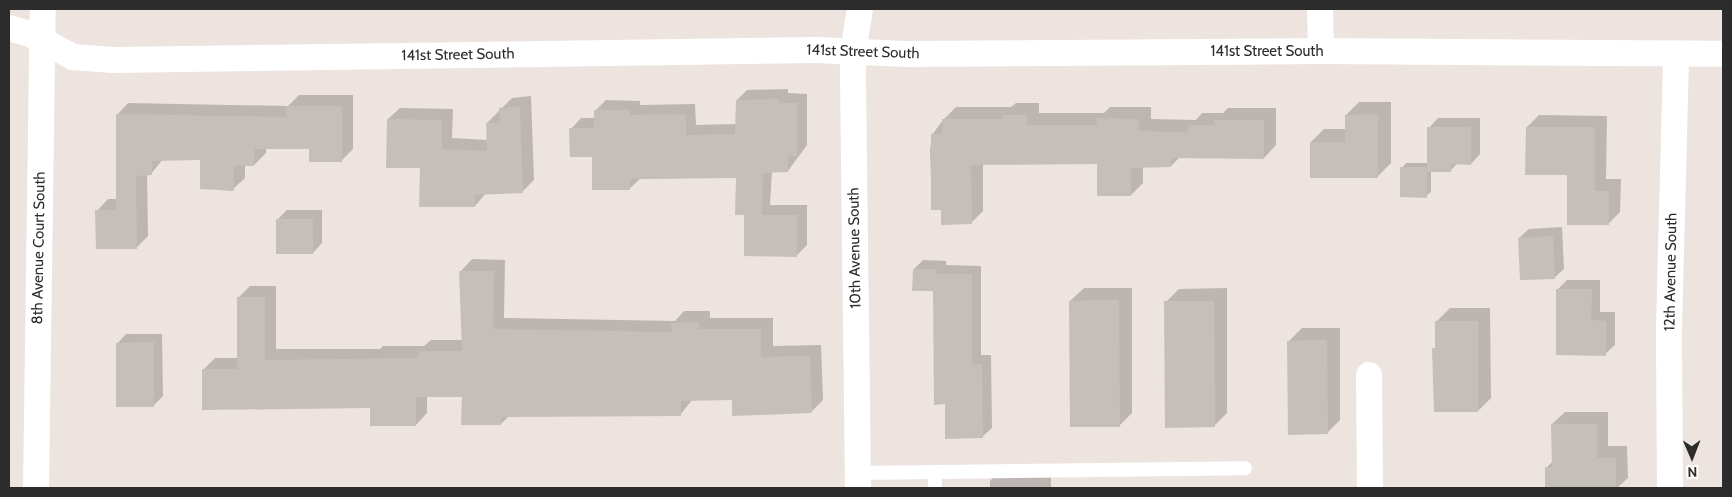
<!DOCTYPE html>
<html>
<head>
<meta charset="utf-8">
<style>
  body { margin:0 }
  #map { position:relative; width:1732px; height:497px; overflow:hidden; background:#ede3df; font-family:Cabin,sans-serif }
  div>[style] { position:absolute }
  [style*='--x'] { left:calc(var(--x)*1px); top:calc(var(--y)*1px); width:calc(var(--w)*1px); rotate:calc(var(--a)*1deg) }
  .shadow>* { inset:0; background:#0003 }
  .building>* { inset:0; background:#c5bfba }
  .lane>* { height:14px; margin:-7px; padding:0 7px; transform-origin:7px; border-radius:7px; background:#fff }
  .street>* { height:26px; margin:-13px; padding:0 13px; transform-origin:13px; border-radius:13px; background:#fff }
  span { translate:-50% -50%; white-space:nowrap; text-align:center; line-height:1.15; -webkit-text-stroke:4px #fff; paint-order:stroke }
  .street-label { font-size:15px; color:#2c2c2c }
  .frame { position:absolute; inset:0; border:10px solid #2c2c2c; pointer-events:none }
  .north { position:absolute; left:1667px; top:432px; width:50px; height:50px; -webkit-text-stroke:4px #fff; paint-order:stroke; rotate:179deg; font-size:14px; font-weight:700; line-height:20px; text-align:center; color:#2c2c2c }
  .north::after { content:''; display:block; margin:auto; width:18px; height:22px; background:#2c2c2c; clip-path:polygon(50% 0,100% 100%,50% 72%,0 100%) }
</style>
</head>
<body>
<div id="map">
  <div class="shadow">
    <div style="clip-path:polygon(788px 89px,788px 93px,807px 94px,807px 145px,788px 171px,772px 171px,770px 205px,807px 205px,807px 245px,796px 256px,745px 214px,737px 177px,640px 179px,629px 189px,593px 156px,571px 129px,581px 118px,595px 118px,595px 111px,606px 100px,640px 101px,640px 105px,695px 104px,696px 125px,737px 124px,737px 100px,747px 90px)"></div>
    <div style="clip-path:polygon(299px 95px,353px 95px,353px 149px,341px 161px,310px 148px,266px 147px,266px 153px,254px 165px,245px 165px,245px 178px,233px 189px,202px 158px,163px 159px,151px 174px,147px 174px,148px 236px,136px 248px,97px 211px,108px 199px,117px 199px,117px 115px,128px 103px,288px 106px)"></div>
    <div style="clip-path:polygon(531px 96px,534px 180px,523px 191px,486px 193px,475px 206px,421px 167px,388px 119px,400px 108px,453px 109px,452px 138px,488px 140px,487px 123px,512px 98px)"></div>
    <div style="clip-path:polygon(1359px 102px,1391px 102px,1391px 163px,1378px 176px,1311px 142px,1324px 129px,1346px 129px,1346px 115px)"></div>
    <div style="clip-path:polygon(1016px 103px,1039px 103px,1039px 113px,1104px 113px,1110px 107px,1151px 107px,1151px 119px,1196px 120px,1202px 113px,1223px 113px,1228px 108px,1276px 108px,1276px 145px,1264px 158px,1180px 157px,1171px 166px,1143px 166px,1143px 183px,1131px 195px,1098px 163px,983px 164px,983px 211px,971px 223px,942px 208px,932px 209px,930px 151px,932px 135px,943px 120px,956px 107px,1011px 107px)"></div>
    <div style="clip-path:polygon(1539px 115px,1607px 116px,1606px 179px,1621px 179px,1620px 212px,1608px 224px,1527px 127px)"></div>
    <div style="clip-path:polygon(1438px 118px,1480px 118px,1480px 154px,1471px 164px,1458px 163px,1450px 171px,1431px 171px,1431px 192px,1426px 196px,1402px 168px,1406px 163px,1428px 163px,1429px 128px)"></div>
    <div style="clip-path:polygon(287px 210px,322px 210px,322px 243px,313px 253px,278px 219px)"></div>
    <div style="clip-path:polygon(1562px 227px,1564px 269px,1554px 278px,1519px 238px,1529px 229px)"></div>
    <div style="clip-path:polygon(472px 259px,505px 260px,504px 318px,675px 321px,684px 311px,710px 311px,710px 318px,773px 318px,773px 346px,821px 345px,823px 400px,811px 412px,733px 399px,692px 400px,680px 415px,509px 416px,501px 424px,463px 396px,427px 396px,427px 413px,416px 425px,372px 407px,204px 369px,215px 358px,239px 358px,239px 297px,250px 286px,276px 286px,276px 349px,380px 349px,383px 346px,424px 346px,431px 340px,463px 340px,461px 271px)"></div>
    <div style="clip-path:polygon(923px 260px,946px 261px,946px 265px,981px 266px,981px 355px,991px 355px,992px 428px,982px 437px,946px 403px,934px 290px,914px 269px)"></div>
    <div style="clip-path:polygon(1567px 280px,1600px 280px,1600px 312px,1615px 312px,1615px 345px,1605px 354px,1558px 289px)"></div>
    <div style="clip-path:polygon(1084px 288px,1132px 288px,1132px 413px,1119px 426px,1070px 301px)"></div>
    <div style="clip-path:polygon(1227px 288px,1227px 413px,1214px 426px,1166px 302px,1179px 289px)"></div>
    <div style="clip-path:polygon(1450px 308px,1490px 308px,1491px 398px,1478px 411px,1434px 349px,1437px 346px,1437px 321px)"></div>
    <div style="clip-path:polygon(1302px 328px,1340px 328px,1340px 420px,1327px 433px,1289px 341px)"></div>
    <div style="clip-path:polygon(126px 334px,162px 334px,163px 396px,154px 405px,117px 344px)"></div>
    <div style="clip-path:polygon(1565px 412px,1608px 412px,1608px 446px,1627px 446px,1628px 478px,1617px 488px,1546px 488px,1546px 468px,1553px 461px,1552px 424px)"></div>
    <div style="clip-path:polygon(1003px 467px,1051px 467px,1051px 488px,990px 488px,990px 481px)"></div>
  </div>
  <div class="building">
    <div style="clip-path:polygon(778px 99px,779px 103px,797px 103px,797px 156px,788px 156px,788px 172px,763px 173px,762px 215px,744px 215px,797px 215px,797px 257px,744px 256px,744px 215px,735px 215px,736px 178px,630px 179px,630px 190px,592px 190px,592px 157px,570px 157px,569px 128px,594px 128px,594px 110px,630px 110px,630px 115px,686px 114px,686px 135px,735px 134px,736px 100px)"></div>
    <div style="clip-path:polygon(286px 106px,342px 106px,342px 162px,309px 162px,309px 149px,255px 149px,254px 166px,234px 166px,234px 191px,200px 189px,200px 160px,152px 161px,152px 175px,136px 176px,137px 249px,96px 249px,95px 210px,116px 210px,116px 114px,286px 117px)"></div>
    <div style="clip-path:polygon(520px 107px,523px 193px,475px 195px,475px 207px,419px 207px,420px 168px,386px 168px,387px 119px,442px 120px,442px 149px,487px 151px,486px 123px,500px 123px,499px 108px)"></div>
    <div style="clip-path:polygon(1378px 114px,1378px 178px,1310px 178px,1310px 142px,1345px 142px,1345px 115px)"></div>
    <div style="clip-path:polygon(1002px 115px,1027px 115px,1027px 125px,1097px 125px,1097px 118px,1139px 119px,1139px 131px,1188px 132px,1188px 125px,1214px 125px,1214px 120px,1264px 120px,1264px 159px,1171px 158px,1171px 167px,1131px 168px,1131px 196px,1097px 196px,1097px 164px,971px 165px,972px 224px,941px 225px,941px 210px,931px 210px,931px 134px,942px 134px,942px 119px,1002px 119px)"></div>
    <div style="clip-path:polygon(1427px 127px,1471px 127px,1471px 165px,1450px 164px,1451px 172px,1427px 172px)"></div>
    <div style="clip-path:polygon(1526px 127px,1595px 127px,1595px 191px,1609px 191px,1609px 225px,1567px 225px,1567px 175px,1525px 175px)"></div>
    <div style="clip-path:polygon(1400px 167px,1427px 167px,1427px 198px,1400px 197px)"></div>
    <div style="clip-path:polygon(276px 219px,313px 219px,313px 254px,276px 254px)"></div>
    <div style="clip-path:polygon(1553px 236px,1555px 279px,1520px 280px,1518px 238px)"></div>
    <div style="clip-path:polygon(913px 269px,937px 269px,937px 274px,972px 274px,972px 364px,982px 364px,983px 438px,945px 439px,945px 404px,934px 405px,933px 291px,912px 291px)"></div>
    <div style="clip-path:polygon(459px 271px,494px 271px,493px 329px,672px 332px,671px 323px,699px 322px,699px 329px,761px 329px,761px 357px,810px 356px,812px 413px,732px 416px,732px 400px,681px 401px,681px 416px,501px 417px,501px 425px,461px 425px,462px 397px,416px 397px,416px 426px,370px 426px,370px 408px,202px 410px,202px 369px,237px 369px,237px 297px,265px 297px,265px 360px,418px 358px,418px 351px,462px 351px)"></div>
    <div style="clip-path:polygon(1556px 289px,1592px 289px,1591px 320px,1606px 321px,1606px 356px,1556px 355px)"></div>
    <div style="clip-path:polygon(1119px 300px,1120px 427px,1070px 427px,1069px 301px)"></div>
    <div style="clip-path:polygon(1164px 301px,1214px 301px,1215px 427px,1165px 428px)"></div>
    <div style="clip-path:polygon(1435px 321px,1478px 321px,1478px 412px,1434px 412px,1432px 348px,1435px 348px)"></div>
    <div style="clip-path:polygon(1327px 340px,1328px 434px,1288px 435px,1287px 341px)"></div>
    <div style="clip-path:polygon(154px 342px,154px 407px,116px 407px,116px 343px)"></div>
    <div style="clip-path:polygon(1551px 424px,1597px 424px,1597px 458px,1616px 458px,1616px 488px,1545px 488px,1545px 467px,1552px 467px)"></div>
  </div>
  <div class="lane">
    <div style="--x:935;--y:472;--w:16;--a:90"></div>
    <div style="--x:858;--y:473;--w:387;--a:-0.7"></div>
  </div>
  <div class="street">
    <div style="--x:1320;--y:9;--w:42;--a:88.6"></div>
    <div style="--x:9;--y:28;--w:22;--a:16"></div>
    <div style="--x:30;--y:34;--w:49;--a:28.1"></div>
    <div style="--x:73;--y:57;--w:40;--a:4.3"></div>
    <div style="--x:113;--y:60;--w:703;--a:-0.81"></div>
    <div style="--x:816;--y:50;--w:90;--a:2.5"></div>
    <div style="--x:906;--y:54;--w:415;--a:-0.4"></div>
    <div style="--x:1321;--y:51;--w:402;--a:0.4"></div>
    <div style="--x:1369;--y:375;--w:113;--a:89.5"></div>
    <div style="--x:36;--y:488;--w:479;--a:-89.2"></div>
    <div style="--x:858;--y:488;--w:436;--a:-90.7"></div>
    <div style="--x:853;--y:52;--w:44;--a:-80.8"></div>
    <div style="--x:1670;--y:488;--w:161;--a:-90.4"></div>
    <div style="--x:1669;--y:327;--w:272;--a:-88.5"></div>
  </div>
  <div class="street-label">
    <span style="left:863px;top:52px;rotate:2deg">141st Street South</span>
    <span style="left:1267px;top:52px">141st Street South</span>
    <span style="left:458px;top:55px;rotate:-1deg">141st Street South</span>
    <span style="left:39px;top:248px;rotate:-89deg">8th Avenue Court South</span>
    <span style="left:855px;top:248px;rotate:-91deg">10th Avenue South</span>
    <span style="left:1671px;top:272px;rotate:-89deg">12th Avenue South</span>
  </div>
  <div class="frame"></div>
  <div class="north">N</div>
</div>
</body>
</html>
